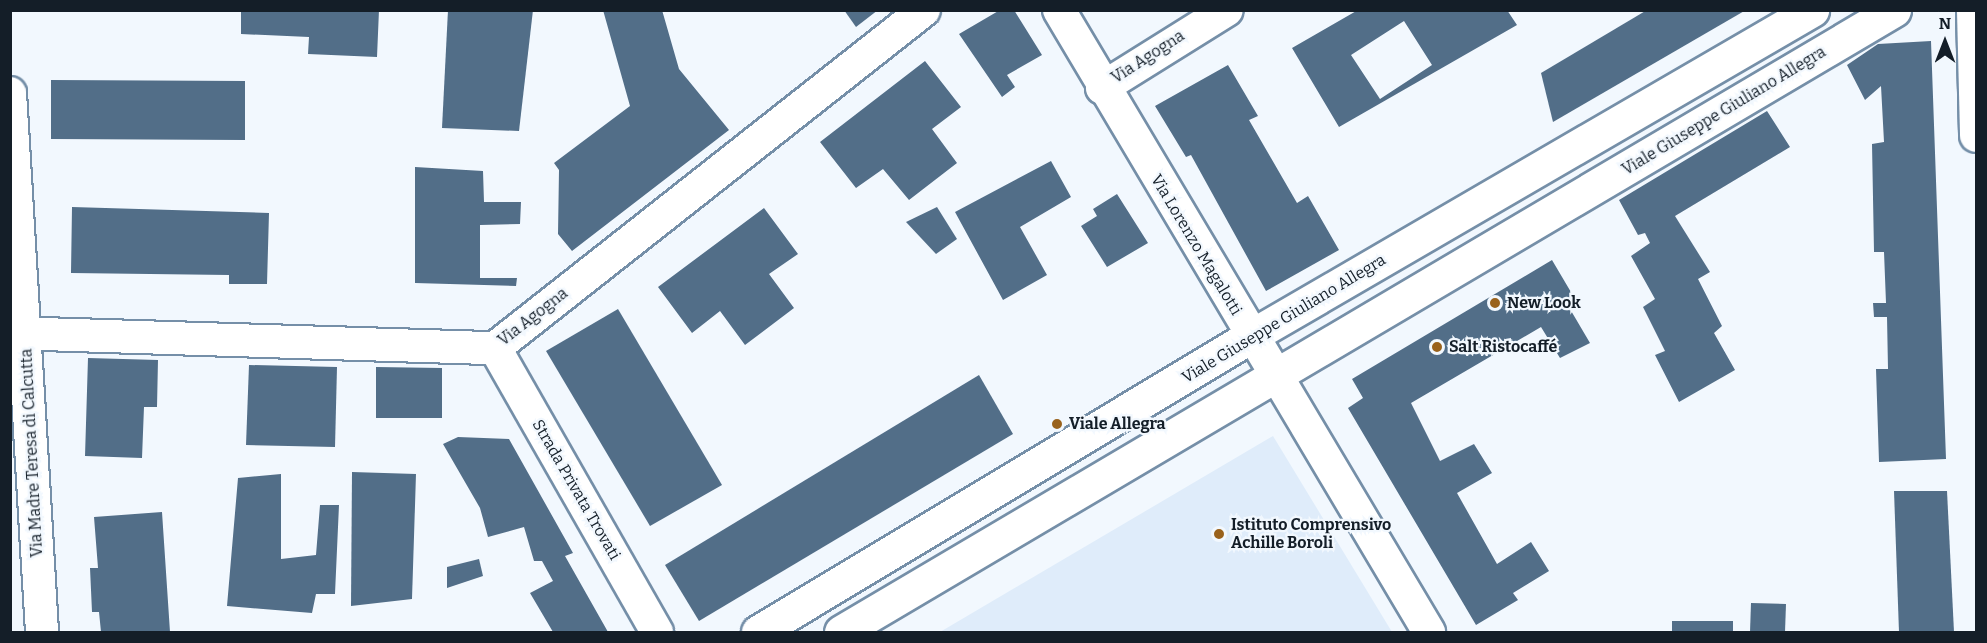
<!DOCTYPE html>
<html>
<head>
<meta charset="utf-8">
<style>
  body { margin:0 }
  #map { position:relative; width:1987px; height:643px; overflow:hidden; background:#f2f8fe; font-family:Bitter,serif }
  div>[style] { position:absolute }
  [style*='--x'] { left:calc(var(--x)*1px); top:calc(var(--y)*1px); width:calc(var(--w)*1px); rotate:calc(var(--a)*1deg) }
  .built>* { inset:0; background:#dfecfa }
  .building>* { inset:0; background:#526e88 }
  .roads { filter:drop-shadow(2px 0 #758fa8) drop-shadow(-2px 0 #758fa8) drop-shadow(0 2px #758fa8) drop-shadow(0 -2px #758fa8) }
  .street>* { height:32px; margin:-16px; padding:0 16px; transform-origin:16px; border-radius:16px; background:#fff }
  .secondary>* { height:33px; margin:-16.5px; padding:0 16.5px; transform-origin:16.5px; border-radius:16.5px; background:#fff }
  .dots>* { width:16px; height:16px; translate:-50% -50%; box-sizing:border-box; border:3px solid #f2f8fe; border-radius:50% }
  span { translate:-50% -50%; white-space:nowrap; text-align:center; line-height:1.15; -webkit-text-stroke:4.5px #f2f8fe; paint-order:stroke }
  .street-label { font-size:16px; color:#141e28 }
  .poi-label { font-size:16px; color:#141e28; font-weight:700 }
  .left { translate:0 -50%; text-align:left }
  .frame { position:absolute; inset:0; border:12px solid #141e28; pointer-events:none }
  .north { position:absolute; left:1915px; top:12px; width:60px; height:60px; -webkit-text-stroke:4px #f2f8fe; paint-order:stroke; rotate:0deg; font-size:16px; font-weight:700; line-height:24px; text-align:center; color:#141e28 }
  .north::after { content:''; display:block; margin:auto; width:21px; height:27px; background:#141e28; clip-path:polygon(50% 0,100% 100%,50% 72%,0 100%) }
</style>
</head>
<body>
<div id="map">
  <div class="built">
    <div style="clip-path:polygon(1273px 436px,1392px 632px,940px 632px)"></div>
  </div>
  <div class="building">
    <div style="clip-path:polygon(241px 10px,379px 10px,377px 57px,308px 54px,309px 37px,241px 34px)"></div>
    <div style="clip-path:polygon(448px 10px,533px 10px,519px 131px,442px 128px)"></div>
    <div style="clip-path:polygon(603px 10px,662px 10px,679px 69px,729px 130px,572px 251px,558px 234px,559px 170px,554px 163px,630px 106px)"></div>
    <div style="clip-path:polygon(844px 10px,878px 10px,856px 27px)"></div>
    <div style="clip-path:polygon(1000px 10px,1014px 10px,1042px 55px,1007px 75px,1015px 87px,1002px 97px,959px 34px)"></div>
    <div style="clip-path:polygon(evenodd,1358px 10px,1507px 10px,1517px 25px,1339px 127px,1292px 48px,1358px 10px,1404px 21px,1432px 65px,1380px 99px,1351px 55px,1404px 21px)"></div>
    <div style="clip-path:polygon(1647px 10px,1746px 10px,1553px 122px,1541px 73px)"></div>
    <div style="clip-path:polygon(1931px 41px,1946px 459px,1879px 462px,1876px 369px,1888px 369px,1887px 317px,1874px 317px,1873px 303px,1886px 303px,1884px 252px,1874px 252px,1872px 144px,1884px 142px,1881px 86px,1865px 100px,1847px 65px,1878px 44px)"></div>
    <div style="clip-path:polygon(925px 61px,961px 107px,932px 129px,957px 163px,909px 200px,883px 169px,856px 188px,820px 142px)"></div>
    <div style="clip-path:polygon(1228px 65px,1258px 116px,1249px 120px,1297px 203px,1308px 196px,1339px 250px,1266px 291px,1191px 155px,1186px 157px,1155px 106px)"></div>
    <div style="clip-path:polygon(51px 80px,245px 81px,245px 140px,51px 139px)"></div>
    <div style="clip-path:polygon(1767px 111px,1790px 147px,1675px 216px,1710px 272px,1698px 279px,1722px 326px,1714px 333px,1735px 370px,1679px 402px,1655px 355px,1665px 351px,1643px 307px,1655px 299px,1631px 256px,1650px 243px,1645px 233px,1638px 235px,1619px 200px)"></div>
    <div style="clip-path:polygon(1051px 161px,1071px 197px,1020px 227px,1047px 275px,1003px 300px,955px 212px)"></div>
    <div style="clip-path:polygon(415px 167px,483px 171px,484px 202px,521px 202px,520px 224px,480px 225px,480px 278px,517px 278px,516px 286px,415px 283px)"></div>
    <div style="clip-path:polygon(1117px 194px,1148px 243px,1107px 267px,1081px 226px,1097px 216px,1093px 209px)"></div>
    <div style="clip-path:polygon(72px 207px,269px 213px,267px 284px,229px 284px,229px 275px,71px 273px)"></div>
    <div style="clip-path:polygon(937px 207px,957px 239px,936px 254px,906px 222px)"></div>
    <div style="clip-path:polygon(764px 208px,798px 254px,769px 274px,794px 308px,745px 345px,720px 311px,692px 333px,658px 287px)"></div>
    <div style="clip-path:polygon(1552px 260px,1578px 304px,1570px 309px,1590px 343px,1560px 358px,1541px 327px,1411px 403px,1440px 461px,1474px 444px,1492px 473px,1457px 493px,1497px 564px,1531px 542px,1549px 571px,1513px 593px,1518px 600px,1476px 625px,1348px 408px,1363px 398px,1352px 379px)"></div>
    <div style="clip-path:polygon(618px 309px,722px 485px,650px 526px,546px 351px)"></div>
    <div style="clip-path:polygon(88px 358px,158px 360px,157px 407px,144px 407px,142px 458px,85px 456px)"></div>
    <div style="clip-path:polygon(249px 365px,337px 367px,335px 447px,246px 445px)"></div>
    <div style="clip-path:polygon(376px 367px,442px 368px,442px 418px,376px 418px)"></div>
    <div style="clip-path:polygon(979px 375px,1013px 434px,699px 621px,665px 565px)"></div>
    <div style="clip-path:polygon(458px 437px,509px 439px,573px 553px,565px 556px,608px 632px,553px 632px,530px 593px,553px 581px,542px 561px,534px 561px,524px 527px,488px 537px,480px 508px,443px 444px)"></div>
    <div style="clip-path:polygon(352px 472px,416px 474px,412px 599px,351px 606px)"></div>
    <div style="clip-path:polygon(281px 474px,281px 559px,316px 555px,320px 505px,339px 505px,335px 594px,316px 594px,312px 613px,227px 606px,238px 478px)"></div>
    <div style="clip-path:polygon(1894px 491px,1947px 491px,1954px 632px,1899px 632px)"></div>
    <div style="clip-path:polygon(162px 512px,170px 632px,101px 632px,99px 612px,92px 612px,90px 568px,98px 568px,94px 517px)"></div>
    <div style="clip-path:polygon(479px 559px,483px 576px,447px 588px,447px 567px)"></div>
    <div style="clip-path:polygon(1751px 603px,1786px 604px,1785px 632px,1750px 632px)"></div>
    <div style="clip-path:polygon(1672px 621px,1733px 621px,1733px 632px,1672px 632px)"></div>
  </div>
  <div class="roads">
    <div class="street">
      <div style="--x:1059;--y:10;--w:724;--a:59.25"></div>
      <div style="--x:1102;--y:88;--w:147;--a:-32"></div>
      <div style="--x:10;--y:93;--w:540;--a:86.6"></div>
      <div style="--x:10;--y:333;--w:485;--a:1.8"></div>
      <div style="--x:495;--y:348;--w:546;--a:-38.23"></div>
      <div style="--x:495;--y:348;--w:327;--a:60.3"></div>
    </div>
    <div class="secondary">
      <div style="--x:1973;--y:10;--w:125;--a:88.6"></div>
      <div style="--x:758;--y:632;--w:575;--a:-30.98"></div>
      <div style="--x:1251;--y:336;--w:649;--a:-30.16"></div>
      <div style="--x:841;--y:632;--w:1223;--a:-30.57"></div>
    </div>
  </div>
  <div class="dots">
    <div style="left:1495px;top:303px;background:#99621c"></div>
    <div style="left:1437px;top:347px;background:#99621c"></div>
    <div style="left:1057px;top:424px;background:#99621c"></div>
    <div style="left:1219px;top:534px;background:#99621c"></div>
  </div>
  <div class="street-label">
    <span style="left:1148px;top:57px;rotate:-33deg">Via Agogna</span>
    <span style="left:1724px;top:111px;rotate:-31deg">Viale Giuseppe Giuliano Allegra</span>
    <span style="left:1196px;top:245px;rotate:59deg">Via Lorenzo Magalotti</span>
    <span style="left:533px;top:317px;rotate:-38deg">Via Agogna</span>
    <span style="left:1284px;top:319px;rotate:-31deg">Viale Giuseppe Giuliano Allegra</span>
    <span style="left:32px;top:453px;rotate:-93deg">Via Madre Teresa di Calcutta</span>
    <span style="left:576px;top:490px;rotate:60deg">Strada Privata Trovati</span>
  </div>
  <div class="poi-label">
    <span class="left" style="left:1507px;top:303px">New Look</span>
    <span class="left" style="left:1449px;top:347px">Salt Ristocaffé</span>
    <span class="left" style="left:1069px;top:424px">Viale Allegra</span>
    <span class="left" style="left:1231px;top:534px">Istituto Comprensivo<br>Achille Boroli</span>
  </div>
  <div class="frame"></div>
  <div class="north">N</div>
</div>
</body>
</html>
